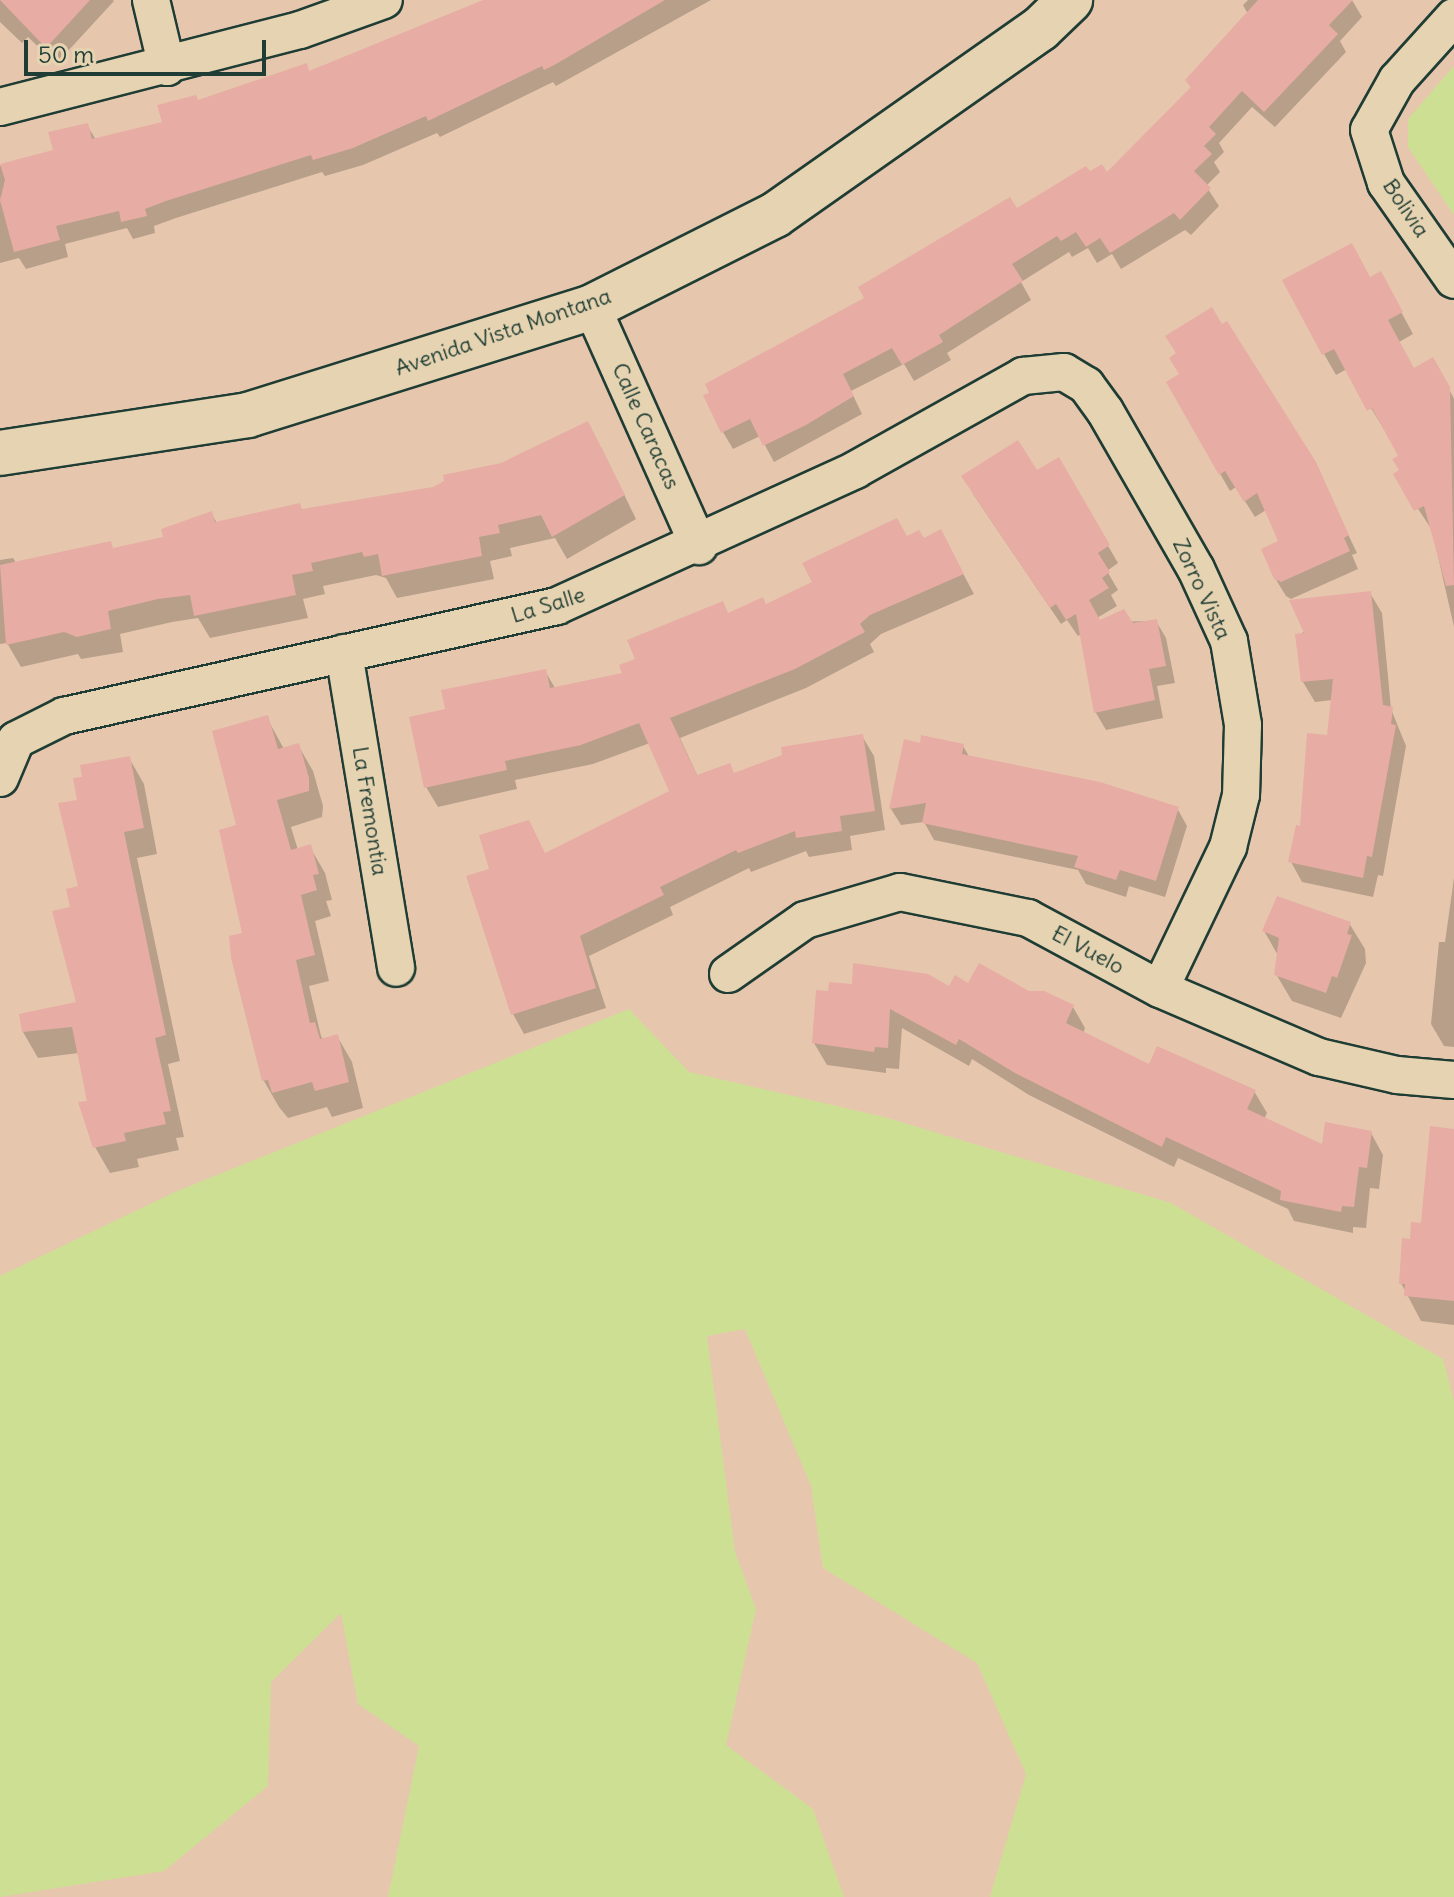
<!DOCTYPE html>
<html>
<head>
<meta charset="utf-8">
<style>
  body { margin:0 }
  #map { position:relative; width:1454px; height:1897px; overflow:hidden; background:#e6c7ad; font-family:Delius,sans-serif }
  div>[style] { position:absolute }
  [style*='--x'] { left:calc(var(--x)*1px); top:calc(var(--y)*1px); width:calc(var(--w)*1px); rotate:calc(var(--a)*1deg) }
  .green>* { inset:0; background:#cddf93 }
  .shadow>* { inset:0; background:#0003 }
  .building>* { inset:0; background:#e7aca4 }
  .roads { filter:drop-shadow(2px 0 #1f3d34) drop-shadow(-2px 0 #1f3d34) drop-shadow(0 2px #1f3d34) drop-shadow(0 -2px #1f3d34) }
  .street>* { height:36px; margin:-18px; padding:0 18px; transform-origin:18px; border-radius:18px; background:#e6d3b1 }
  .secondary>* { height:44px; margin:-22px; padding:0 22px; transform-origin:22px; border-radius:22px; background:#e6d3b1 }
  span { translate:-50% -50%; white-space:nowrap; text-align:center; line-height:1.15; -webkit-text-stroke:6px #e6d3b1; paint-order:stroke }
  .street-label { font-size:22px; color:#1f3d34 }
  .scale { position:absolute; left:24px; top:40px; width:242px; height:36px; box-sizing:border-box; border:4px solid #1f3d34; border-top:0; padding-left:10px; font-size:24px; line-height:28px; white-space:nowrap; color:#1f3d34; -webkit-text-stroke:6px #e6d3b1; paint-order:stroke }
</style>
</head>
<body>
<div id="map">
  <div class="green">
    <div style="clip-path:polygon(1454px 66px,1454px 215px,1408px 147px,1408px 119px)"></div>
    <div style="clip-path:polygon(629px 1009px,689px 1072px,884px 1117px,1171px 1203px,1443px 1359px,1454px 1402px,1454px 1897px,990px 1897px,1026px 1774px,977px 1663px,823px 1568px,811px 1486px,745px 1329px,707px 1336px,735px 1552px,756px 1609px,726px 1745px,813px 1809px,844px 1897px,388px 1897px,419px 1746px,358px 1704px,341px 1613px,271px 1682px,268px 1786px,164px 1871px,0 1897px,0 1276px,175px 1192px)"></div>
  </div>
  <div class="shadow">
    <div style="clip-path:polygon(0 0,113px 0,114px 1px,56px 64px,28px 37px,22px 43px,0 22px)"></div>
    <div style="clip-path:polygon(487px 0,711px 0,556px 86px,553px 82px,440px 137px,437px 133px,363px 165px,325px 176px,322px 172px,176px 218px,154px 226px,155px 233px,133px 239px,127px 228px,65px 244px,68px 257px,26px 269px,19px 258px,0 263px,0 166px,55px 152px,87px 125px,96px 140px,164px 123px,198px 102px,310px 73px)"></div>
    <div style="clip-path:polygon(1248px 0,1352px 0,1362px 17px,1340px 41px,1346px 52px,1275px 127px,1252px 107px,1219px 143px,1224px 152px,1214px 162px,1220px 172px,1206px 186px,1219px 206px,1191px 235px,1185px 230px,1121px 269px,1112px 254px,1097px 263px,1088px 248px,1072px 257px,1069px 252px,1021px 282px,1031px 300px,947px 353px,951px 360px,914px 381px,904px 364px,851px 391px,862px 414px,774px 462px,760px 436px,733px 449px,723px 432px,867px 299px,1016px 211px,1089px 174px,1106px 175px,1192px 89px,1187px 81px,1248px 14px,1243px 5px)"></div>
    <div style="clip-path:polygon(1370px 279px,1392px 295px,1413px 334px,1399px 342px,1414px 370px,1445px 381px,1454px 399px,1454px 627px,1432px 530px,1395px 474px,1401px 471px,1401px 457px,1347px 369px,1336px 375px,1324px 354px)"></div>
    <div style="clip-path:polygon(1168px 383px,1314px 463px,1357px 553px,1352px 555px,1358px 569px,1291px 599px,1286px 596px,1275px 578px,1281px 542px,1266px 510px,1255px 517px,1236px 487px,1230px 491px)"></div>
    <div style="clip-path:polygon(601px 447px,636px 519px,567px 559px,555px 538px,510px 548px,512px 556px,490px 561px,494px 579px,397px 598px,386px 578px,376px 575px,323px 586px,325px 594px,303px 599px,308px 618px,210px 638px,198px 618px,172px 622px,120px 634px,123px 652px,81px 659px,78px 654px,21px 667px,7px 643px,0 644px,0 560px,13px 558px,16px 563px,114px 550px,165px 539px,211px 513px,217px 523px,433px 489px)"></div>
    <div style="clip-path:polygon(1058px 460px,1118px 563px,1107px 571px,1118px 590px,1111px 595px,1117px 606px,1097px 618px,1100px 622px,1156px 621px,1166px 638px,1175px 683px,1157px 686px,1163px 718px,1106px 730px,1096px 713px,1081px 634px,1078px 636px,1067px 620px,1061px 624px,973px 494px,1037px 473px)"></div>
    <div style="clip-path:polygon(907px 538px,951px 551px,974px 594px,881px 634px,870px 644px,874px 652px,806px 688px,680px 738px,698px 777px,729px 765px,735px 775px,862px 736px,874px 756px,885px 830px,850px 836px,852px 850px,809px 857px,806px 851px,751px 872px,749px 868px,670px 907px,673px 915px,589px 956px,606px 1008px,524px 1034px,513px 1014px,492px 871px,546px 855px,672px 792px,650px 743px,593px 764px,515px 780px,517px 789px,438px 807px,426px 787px,448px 711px,545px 671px,555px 688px,625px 674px,728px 615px,766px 607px)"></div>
    <div style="clip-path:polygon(1370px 593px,1382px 613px,1391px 709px,1406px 746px,1383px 876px,1378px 875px,1373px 897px,1302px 882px,1291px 862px,1328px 738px,1333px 700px,1315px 702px,1303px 682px,1297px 636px)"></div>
    <div style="clip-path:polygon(267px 718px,284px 749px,298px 745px,313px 771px,323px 806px,322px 817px,291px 827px,298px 850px,310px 847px,325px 873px,332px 900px,326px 901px,331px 916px,315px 921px,329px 981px,309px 986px,321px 1036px,323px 1040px,337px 1036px,352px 1062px,363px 1108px,332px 1117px,327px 1107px,288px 1118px,279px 1107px,264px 1081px,233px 958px,245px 934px,239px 827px)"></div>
    <div style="clip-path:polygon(921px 745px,963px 746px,970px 758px,1177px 808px,1187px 826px,1165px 897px,1129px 886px,1126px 897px,1086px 884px,1078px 870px,934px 840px,924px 822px,901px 825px,891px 809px)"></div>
    <div style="clip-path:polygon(129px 758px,144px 784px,157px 854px,137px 858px,180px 1061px,168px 1064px,184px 1137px,176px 1138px,179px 1150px,137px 1159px,139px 1167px,110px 1173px,95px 1147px,79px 1053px,38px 1058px,23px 1032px,78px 1004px,72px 909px,81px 888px,80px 801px)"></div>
    <div style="clip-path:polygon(1454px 878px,1454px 1047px,1444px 1046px,1431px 1024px,1439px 942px,1445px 942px)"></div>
    <div style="clip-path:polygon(1349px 923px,1365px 949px,1366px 963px,1341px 1018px,1292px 1001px,1276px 974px,1279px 957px,1264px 931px)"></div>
    <div style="clip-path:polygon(969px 985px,1028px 993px,1073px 1007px,1085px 1028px,1083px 1034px,1150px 1067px,1254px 1091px,1267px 1113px,1264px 1119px,1323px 1147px,1371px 1133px,1383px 1155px,1379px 1189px,1370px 1188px,1366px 1228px,1353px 1227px,1353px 1233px,1294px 1221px,1288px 1209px,1178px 1158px,1174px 1167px,1029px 1095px,972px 1059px,969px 1066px,902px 1028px,899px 1069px,886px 1068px,886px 1073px,827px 1065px,814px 1043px,830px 993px)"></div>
    <div style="clip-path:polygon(1454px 1131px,1454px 1325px,1421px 1321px,1401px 1283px)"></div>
  </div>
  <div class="building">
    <div style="clip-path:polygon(0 0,90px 0,46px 48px)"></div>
    <div style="clip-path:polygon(483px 0,665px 0,556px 64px,544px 70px,542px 66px,428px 121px,426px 116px,353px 148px,313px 160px,311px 155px,166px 201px,145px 209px,147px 216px,121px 222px,119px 211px,56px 226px,60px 240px,14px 252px,0 200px,5px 180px,0 164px,53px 150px,48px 132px,88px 123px,92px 139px,162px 122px,157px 105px,196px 95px,198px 100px,307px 63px,309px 71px)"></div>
    <div style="clip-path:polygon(1258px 0,1353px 0,1329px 25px,1338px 34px,1264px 112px,1242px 91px,1209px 127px,1216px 134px,1204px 146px,1212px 154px,1194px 171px,1211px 188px,1180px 220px,1174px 213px,1110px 253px,1100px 238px,1086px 247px,1076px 232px,1061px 241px,1057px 236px,1012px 264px,1023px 281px,939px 335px,943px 342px,902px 365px,892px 348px,843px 374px,854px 396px,806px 425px,763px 446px,750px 419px,721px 433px,703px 395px,709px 393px,705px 384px,864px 298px,858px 287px,1010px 197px,1017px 208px,1086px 166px,1090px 171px,1102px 164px,1107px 172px,1191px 87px,1185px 80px)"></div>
    <div style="clip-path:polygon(1352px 243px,1370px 277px,1381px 271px,1403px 312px,1388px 320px,1414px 368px,1433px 357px,1450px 387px,1454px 585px,1446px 586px,1424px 506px,1414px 511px,1393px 474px,1399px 470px,1392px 459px,1398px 456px,1372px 408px,1367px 411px,1334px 349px,1322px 355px,1282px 280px)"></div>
    <div style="clip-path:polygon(1212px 307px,1222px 324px,1227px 321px,1316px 462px,1349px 535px,1344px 538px,1350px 551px,1281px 582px,1274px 579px,1261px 549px,1278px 541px,1257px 493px,1244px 502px,1225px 471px,1219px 475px,1166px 382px,1179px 374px,1169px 358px,1176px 353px,1165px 336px)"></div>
    <div style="clip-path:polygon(588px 421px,625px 495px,552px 537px,541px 515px,498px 525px,500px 533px,479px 537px,482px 556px,382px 576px,378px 554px,364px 557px,362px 552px,311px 563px,313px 571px,292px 575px,296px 595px,194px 616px,190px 595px,158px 599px,108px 611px,111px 629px,77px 637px,64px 632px,6px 645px,0 565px,111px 541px,113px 548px,163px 537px,161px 529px,212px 511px,215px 522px,300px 503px,302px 509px,433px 487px,444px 481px,443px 475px,501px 463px)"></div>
    <div style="clip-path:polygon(1018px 440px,1037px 470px,1059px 457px,1110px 545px,1098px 553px,1110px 572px,1102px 578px,1109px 588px,1089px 600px,1100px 620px,1124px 609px,1133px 623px,1157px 619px,1166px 666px,1149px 669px,1155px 700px,1094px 713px,1076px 614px,1066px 620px,1056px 604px,1050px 608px,961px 476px)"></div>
    <div style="clip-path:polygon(897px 518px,907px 536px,919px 530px,924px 538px,941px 529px,964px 574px,870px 615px,860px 624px,865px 632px,795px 669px,670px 718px,697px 775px,730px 763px,734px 773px,782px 755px,781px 747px,863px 734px,875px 811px,840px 816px,842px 831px,796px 838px,795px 831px,738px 853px,736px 850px,660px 887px,664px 895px,580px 936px,596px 988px,511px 1015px,466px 876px,489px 869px,479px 835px,529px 820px,545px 853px,669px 791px,639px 723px,581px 745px,505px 761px,507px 770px,424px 788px,409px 717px,445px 709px,441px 690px,546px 669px,550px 688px,622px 673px,619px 665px,635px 659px,627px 640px,723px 601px,728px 613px,763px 597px,766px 604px,812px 582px,802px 563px)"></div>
    <div style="clip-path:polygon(1371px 591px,1383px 705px,1393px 707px,1391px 724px,1396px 725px,1372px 857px,1367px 856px,1363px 878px,1288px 862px,1296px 825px,1300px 826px,1307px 733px,1327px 735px,1333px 679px,1301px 682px,1295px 634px,1304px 633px,1289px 600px)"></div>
    <div style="clip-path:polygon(268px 715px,278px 749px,299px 743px,309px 778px,309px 791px,277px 800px,291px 850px,311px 844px,319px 874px,313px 875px,317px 890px,301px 895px,315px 955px,296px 960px,310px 1023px,315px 1022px,320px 1039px,338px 1034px,349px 1082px,315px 1091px,312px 1082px,272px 1093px,268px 1080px,262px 1081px,231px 958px,229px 936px,242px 933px,219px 830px,236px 825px,212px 731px)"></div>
    <div style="clip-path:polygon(921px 735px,964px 744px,962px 754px,1100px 782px,1179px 807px,1156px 881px,1120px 870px,1116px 880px,1074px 867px,1078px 856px,922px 823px,926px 803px,889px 809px,904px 739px,920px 743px)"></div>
    <div style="clip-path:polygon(130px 756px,144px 828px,124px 832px,166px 1035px,155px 1038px,171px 1111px,163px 1112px,166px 1124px,124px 1133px,126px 1141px,93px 1148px,78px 1102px,87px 1101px,72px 1027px,22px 1032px,19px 1014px,76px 1002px,52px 911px,70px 907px,66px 889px,78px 886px,58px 803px,77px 800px,73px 778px,82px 777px,80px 765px)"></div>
    <div style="clip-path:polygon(1277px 896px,1351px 922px,1347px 934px,1352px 935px,1337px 978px,1332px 976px,1326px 993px,1274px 975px,1279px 938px,1262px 931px)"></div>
    <div style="clip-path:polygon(853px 963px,928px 974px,949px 986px,955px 975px,968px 983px,979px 963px,1029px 991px,1044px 991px,1074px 1005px,1066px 1023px,1149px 1064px,1157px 1046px,1256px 1090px,1247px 1109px,1322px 1144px,1325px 1122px,1372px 1131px,1367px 1168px,1359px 1167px,1354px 1207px,1342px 1206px,1341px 1212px,1280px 1200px,1281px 1191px,1166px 1137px,1162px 1147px,1015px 1073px,959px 1039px,956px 1045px,890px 1009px,888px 1048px,875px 1047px,874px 1052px,812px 1043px,816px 990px,828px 991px,829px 982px,852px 984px)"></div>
    <div style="clip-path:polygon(1430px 1126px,1454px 1129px,1454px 1301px,1404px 1296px,1405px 1284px,1399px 1284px,1402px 1238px,1410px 1239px,1411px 1222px,1421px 1223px)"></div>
  </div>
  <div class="roads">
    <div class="street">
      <div style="--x:151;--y:0;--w:69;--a:76.6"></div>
      <div style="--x:1454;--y:17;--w:85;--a:132.1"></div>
      <div style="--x:1397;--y:80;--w:57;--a:119.2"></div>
      <div style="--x:1369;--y:130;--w:56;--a:72.2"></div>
      <div style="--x:1386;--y:183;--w:118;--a:55"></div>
      <div style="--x:0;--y:107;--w:310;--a:-14.4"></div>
      <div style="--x:300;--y:30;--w:89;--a:-19.7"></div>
      <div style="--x:592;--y:307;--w:262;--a:65.9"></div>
      <div style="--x:344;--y:653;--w:319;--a:80.6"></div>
      <div style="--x:0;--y:778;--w:41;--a:-67.2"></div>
      <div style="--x:16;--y:740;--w:54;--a:-26.6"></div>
      <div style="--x:64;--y:716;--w:505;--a:-12.58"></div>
      <div style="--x:557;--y:606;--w:328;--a:-24.5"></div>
      <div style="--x:855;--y:470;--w:193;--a:-29.2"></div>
      <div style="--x:1023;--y:376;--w:41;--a:-5.6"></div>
      <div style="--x:1064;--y:372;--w:26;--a:31"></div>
      <div style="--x:1086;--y:385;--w:32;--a:54"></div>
      <div style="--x:1105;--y:411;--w:182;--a:60.1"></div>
      <div style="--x:1196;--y:569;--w:79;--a:65.4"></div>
      <div style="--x:1229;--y:641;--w:85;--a:80.5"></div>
      <div style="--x:1243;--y:725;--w:70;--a:91.6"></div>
      <div style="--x:1241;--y:795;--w:54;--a:104"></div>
      <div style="--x:1228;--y:847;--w:157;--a:115.6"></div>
      <div style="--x:728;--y:974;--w:94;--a:-35"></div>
      <div style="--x:805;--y:920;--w:99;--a:-16.4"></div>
      <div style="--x:900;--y:892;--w:131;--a:11.5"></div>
      <div style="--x:1028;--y:918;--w:150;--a:28.3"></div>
      <div style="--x:1160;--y:989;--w:173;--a:23.2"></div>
      <div style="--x:1319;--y:1057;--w:80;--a:13"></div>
      <div style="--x:1397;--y:1075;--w:57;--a:5"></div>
    </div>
    <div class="secondary">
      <div style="--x:0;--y:453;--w:251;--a:-8.7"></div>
      <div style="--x:248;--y:415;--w:361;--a:-17.4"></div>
      <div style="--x:592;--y:307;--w:205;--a:-26.7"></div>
      <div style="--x:775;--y:215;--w:324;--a:-35.1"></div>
      <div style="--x:1040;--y:29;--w:42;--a:-44"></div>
    </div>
  </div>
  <div class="street-label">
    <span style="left:1406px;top:208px;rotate:56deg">Bolivia</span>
    <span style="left:503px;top:332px;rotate:-19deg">Avenida Vista Montana</span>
    <span style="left:646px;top:426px;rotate:66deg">Calle Caracas</span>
    <span style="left:1202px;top:589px;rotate:65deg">Zorro Vista</span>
    <span style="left:548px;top:605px;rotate:-17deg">La Salle</span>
    <span style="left:370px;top:811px;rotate:81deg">La Fremontia</span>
    <span style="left:1088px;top:950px;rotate:28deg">El Vuelo</span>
  </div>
  <div class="scale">50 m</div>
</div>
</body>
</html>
